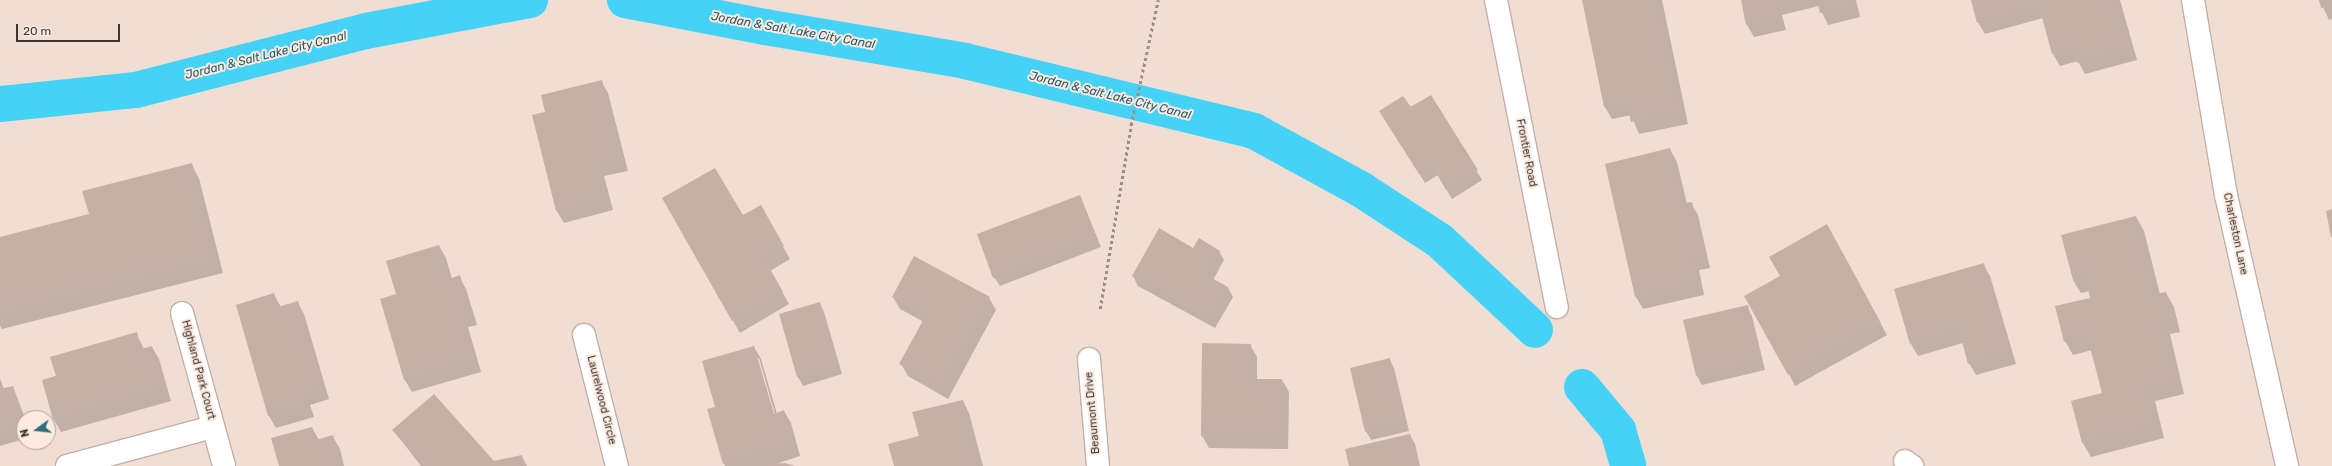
<!DOCTYPE html>
<html>
<head>
<meta charset="utf-8">
<style>
  body { margin:0 }
  #map { position:relative; width:2332px; height:466px; overflow:hidden; background:#f0ddd3; font-family:Rubik,sans-serif }
  div>[style] { position:absolute }
  [style*='--x'] { left:calc(var(--x)*1px); top:calc(var(--y)*1px); width:calc(var(--w)*1px); rotate:calc(var(--a)*1deg) }
  .shadow>* { inset:0; background:#0003 }
  .canal>* { height:36px; margin:-18px; padding:0 18px; transform-origin:18px; border-radius:18px; background:#44d3f7 }
  .building>* { inset:0; background:#c3b1a8 }
  .path>* { height:2.5px; margin-top:-1.25px; transform-origin:0; background:repeating-linear-gradient(90deg,#9c8e87 0 3px,transparent 0 6px) }
  .roads { filter:drop-shadow(1px 0 #c2b0a7) drop-shadow(-1px 0 #c2b0a7) drop-shadow(0 1px #c2b0a7) drop-shadow(0 -1px #c2b0a7) }
  .street>* { height:22px; margin:-11px; padding:0 11px; transform-origin:11px; border-radius:11px; background:#fff }
  span { translate:-50% -50%; white-space:nowrap; text-align:center; line-height:1.15; -webkit-text-stroke:4px #fdeae0; paint-order:stroke }
  .street-label { font-size:11px; color:#3d3632 }
  .water-label { font-size:12px; color:#1f5968; font-style:italic }
  .north { position:absolute; left:16px; top:410px; width:40px; height:40px; box-sizing:border-box; background:#fdeae0; border:1px solid #b0a29a; border-radius:50%; rotate:255deg; font-size:11px; font-weight:700; line-height:16px; text-align:center; color:#3d3632 }
  .north::after { content:''; display:block; margin:auto; width:14px; height:18px; background:#2c6f80; clip-path:polygon(50% 0,100% 100%,50% 72%,0 100%) }
  .scale { position:absolute; left:16px; top:24px; width:104px; height:18px; box-sizing:border-box; border:2px solid #3d3632; border-top:0; padding-left:5px; font-size:12px; line-height:14px; white-space:nowrap; color:#3d3632; -webkit-text-stroke:3px #fdeae0; paint-order:stroke }
</style>
</head>
<body>
<div id="map">
  <div class="shadow">
    <div style="clip-path:polygon(1583px 0,1662px 0,1688px 124px,1639px 134px,1631px 115px,1612px 119px,1605px 107px)"></div>
    <div style="clip-path:polygon(1742px 0,1856px 0,1860px 17px,1828px 25px,1819px 6px,1782px 15px,1786px 30px,1754px 37px,1747px 25px)"></div>
    <div style="clip-path:polygon(1972px 0,2120px 0,2137px 60px,2085px 74px,2078px 61px,2060px 66px,2053px 54px,2043px 18px,1985px 34px,1978px 22px)"></div>
    <div style="clip-path:polygon(2320px 0,2332px 0,2332px 19px,2329px 20px)"></div>
    <div style="clip-path:polygon(601px 81px,608px 93px,628px 171px,604px 176px,613px 210px,564px 223px,557px 211px,547px 113px)"></div>
    <div style="clip-path:polygon(1431px 96px,1482px 180px,1452px 199px,1438px 175px,1425px 183px,1386px 120px)"></div>
    <div style="clip-path:polygon(1670px 149px,1677px 162px,1687px 204px,1691px 203px,1698px 215px,1710px 268px,1699px 270px,1704px 295px,1643px 309px,1636px 297px,1606px 164px)"></div>
    <div style="clip-path:polygon(191px 164px,199px 178px,223px 273px,2px 329px,0 326px,0 238px,90px 215px)"></div>
    <div style="clip-path:polygon(1080px 196px,1101px 247px,1000px 286px,994px 277px)"></div>
    <div style="clip-path:polygon(663px 198px,742px 217px,760px 207px,790px 259px,770px 271px,789px 304px,740px 333px)"></div>
    <div style="clip-path:polygon(2136px 217px,2144px 231px,2160px 294px,2166px 293px,2174px 307px,2180px 332px,2170px 334px,2184px 394px,2155px 401px,2164px 438px,2091px 457px,2083px 443px,2073px 401px,2103px 394px,2092px 350px,2073px 355px,2065px 341px,2092px 298px,2090px 291px,2081px 293px,2073px 280px)"></div>
    <div style="clip-path:polygon(1833px 238px,1887px 335px,1795px 386px,1789px 374px,1781px 276px)"></div>
    <div style="clip-path:polygon(439px 246px,446px 258px,452px 279px,459px 277px,466px 289px,477px 325px,468px 327px,481px 372px,412px 392px,405px 380px,382px 299px,397px 295px)"></div>
    <div style="clip-path:polygon(1194px 249px,1219px 251px,1224px 260px,1213px 280px,1228px 288px,1233px 297px,1215px 328px,1138px 286px,1133px 276px)"></div>
    <div style="clip-path:polygon(1983px 264px,1990px 276px,2016px 364px,1976px 375px,1969px 363px,1963px 343px,1918px 356px,1911px 344px)"></div>
    <div style="clip-path:polygon(274px 295px,281px 307px,297px 302px,304px 314px,329px 399px,310px 405px,314px 417px,276px 428px,269px 416px,237px 305px)"></div>
    <div style="clip-path:polygon(893px 297px,989px 298px,996px 310px,948px 399px,908px 376px,901px 364px,924px 322px,900px 309px)"></div>
    <div style="clip-path:polygon(819px 303px,824px 312px,842px 374px,803px 386px,798px 377px)"></div>
    <div style="clip-path:polygon(1747px 307px,1752px 316px,1765px 370px,1702px 385px,1697px 376px)"></div>
    <div style="clip-path:polygon(136px 333px,144px 349px,152px 347px,159px 359px,171px 401px,61px 432px,54px 420px,43px 380px,57px 376px)"></div>
    <div style="clip-path:polygon(1250px 345px,1257px 357px,1257px 380px,1282px 380px,1289px 392px,1288px 449px,1209px 448px,1202px 436px)"></div>
    <div style="clip-path:polygon(evenodd,754px 347px,761px 359px,777px 414px,784px 411px,791px 423px,800px 456px,776px 464px,793px 466px,725px 466px,724px 464px,708px 410px,717px 408px,754px 347px,757px 358px,759px 358px,776px 418px,774px 419px,757px 358px)"></div>
    <div style="clip-path:polygon(1389px 359px,1394px 368px,1409px 431px,1371px 440px,1366px 431px)"></div>
    <div style="clip-path:polygon(0 379px,4px 389px,13px 387px,25px 418px,24px 439px,0 446px)"></div>
    <div style="clip-path:polygon(963px 401px,969px 413px,983px 466px,895px 466px,920px 437px)"></div>
    <div style="clip-path:polygon(312px 428px,319px 440px,333px 437px,340px 449px,344px 466px,280px 466px)"></div>
    <div style="clip-path:polygon(394px 431px,494px 462px,522px 457px,527px 466px,421px 466px)"></div>
    <div style="clip-path:polygon(1410px 435px,1415px 444px,1420px 466px,1350px 466px)"></div>
  </div>
  <div class="canal">
    <div style="--x:625;--y:0;--w:143;--a:10.9"></div>
    <div style="--x:765;--y:27;--w:203;--a:9.6"></div>
    <div style="--x:965;--y:61;--w:297;--a:13.6"></div>
    <div style="--x:1254;--y:131;--w:123;--a:28.6"></div>
    <div style="--x:1362;--y:190;--w:93;--a:33.2"></div>
    <div style="--x:1440;--y:241;--w:130;--a:43.1"></div>
    <div style="--x:0;--y:104;--w:137;--a:-5.9"></div>
    <div style="--x:136;--y:90;--w:237;--a:-14.4"></div>
    <div style="--x:366;--y:31;--w:167;--a:-10.7"></div>
    <div style="--x:1582;--y:387;--w:56;--a:50.1"></div>
    <div style="--x:1618;--y:430;--w:37;--a:74"></div>
  </div>
  <div class="building">
    <div style="clip-path:polygon(1582px 0,1658px 0,1681px 112px,1631px 122px,1627px 103px,1604px 107px)"></div>
    <div style="clip-path:polygon(1741px 0,1785px 0,1785px 1px,1776px 3px,1779px 18px,1746px 25px)"></div>
    <div style="clip-path:polygon(1817px 0,1852px 0,1854px 5px,1820px 13px)"></div>
    <div style="clip-path:polygon(1971px 0,2117px 0,2131px 48px,2077px 63px,2074px 48px,2052px 54px,2039px 6px,1977px 23px)"></div>
    <div style="clip-path:polygon(2319px 0,2332px 0,2332px 6px,2321px 8px)"></div>
    <div style="clip-path:polygon(602px 80px,622px 159px,598px 164px,607px 198px,556px 211px,532px 115px,545px 112px,541px 95px)"></div>
    <div style="clip-path:polygon(1431px 95px,1478px 170px,1446px 190px,1432px 166px,1419px 174px,1379px 111px,1403px 96px,1411px 107px)"></div>
    <div style="clip-path:polygon(1670px 148px,1683px 203px,1692px 202px,1704px 255px,1693px 258px,1698px 283px,1635px 297px,1605px 164px)"></div>
    <div style="clip-path:polygon(192px 163px,216px 260px,0 314px,0 237px,89px 214px,82px 191px)"></div>
    <div style="clip-path:polygon(715px 168px,743px 215px,761px 205px,784px 246px,764px 258px,783px 292px,732px 321px,662px 198px)"></div>
    <div style="clip-path:polygon(1080px 195px,1097px 238px,993px 278px,977px 234px)"></div>
    <div style="clip-path:polygon(2332px 209px,2332px 237px,2331px 237px,2326px 211px)"></div>
    <div style="clip-path:polygon(2136px 216px,2156px 294px,2166px 292px,2173px 318px,2163px 320px,2177px 380px,2148px 387px,2157px 425px,2082px 443px,2071px 401px,2102px 393px,2087px 336px,2064px 342px,2055px 306px,2090px 298px,2085px 277px,2073px 280px,2061px 235px)"></div>
    <div style="clip-path:polygon(1827px 224px,1881px 323px,1788px 375px,1744px 296px,1780px 276px,1769px 257px)"></div>
    <div style="clip-path:polygon(1159px 228px,1193px 248px,1199px 238px,1220px 251px,1206px 275px,1228px 287px,1210px 320px,1132px 276px)"></div>
    <div style="clip-path:polygon(439px 245px,449px 279px,460px 275px,471px 313px,462px 315px,475px 360px,404px 380px,380px 299px,396px 294px,386px 261px)"></div>
    <div style="clip-path:polygon(914px 256px,990px 297px,941px 387px,899px 364px,926px 315px,892px 297px)"></div>
    <div style="clip-path:polygon(1984px 263px,2010px 352px,1968px 364px,1959px 330px,1910px 344px,1894px 289px)"></div>
    <div style="clip-path:polygon(274px 293px,278px 307px,298px 301px,323px 387px,304px 393px,308px 405px,268px 416px,236px 305px)"></div>
    <div style="clip-path:polygon(820px 302px,838px 365px,797px 377px,779px 314px)"></div>
    <div style="clip-path:polygon(1748px 305px,1761px 361px,1696px 376px,1683px 320px)"></div>
    <div style="clip-path:polygon(137px 332px,141px 349px,152px 346px,165px 388px,53px 420px,42px 380px,56px 376px,50px 357px)"></div>
    <div style="clip-path:polygon(1202px 343px,1251px 344px,1251px 379px,1282px 379px,1282px 437px,1201px 436px)"></div>
    <div style="clip-path:polygon(754px 346px,774px 414px,784px 410px,794px 444px,723px 464px,707px 409px,715px 407px,702px 361px)"></div>
    <div style="clip-path:polygon(1390px 358px,1405px 422px,1365px 432px,1350px 368px)"></div>
    <div style="clip-path:polygon(13px 386px,24px 425px,0 432px,0 389px)"></div>
    <div style="clip-path:polygon(434px 394px,494px 461px,522px 455px,525px 466px,424px 466px,392px 430px)"></div>
    <div style="clip-path:polygon(963px 400px,980px 466px,894px 466px,888px 444px,919px 436px,912px 412px)"></div>
    <div style="clip-path:polygon(312px 427px,316px 440px,333px 435px,341px 466px,279px 466px,271px 438px)"></div>
    <div style="clip-path:polygon(1410px 434px,1418px 466px,1349px 466px,1345px 449px)"></div>
    <div style="clip-path:polygon(785px 463px,795px 466px,762px 466px,766px 464px)"></div>
  </div>
  <div class="path">
    <div style="--x:1100;--y:309;--w:187;--a:-80.4"></div>
    <div style="--x:1131;--y:125;--w:128;--a:-77.8"></div>
  </div>
  <div class="roads">
    <div class="street">
      <div style="--x:1496;--y:0;--w:313;--a:78.8"></div>
      <div style="--x:2193;--y:0;--w:198;--a:80.4"></div>
      <div style="--x:2226;--y:195;--w:278;--a:77.3"></div>
      <div style="--x:182;--y:313;--w:159;--a:74.6"></div>
      <div style="--x:584;--y:335;--w:135;--a:75.9"></div>
      <div style="--x:1089;--y:359;--w:107;--a:85.2"></div>
      <div style="--x:1905;--y:461;--w:9;--a:36"></div>
      <div style="--x:67;--y:466;--w:151;--a:-15"></div>
    </div>
  </div>
  <div class="street-label">
    <span style="left:1526px;top:153px;rotate:79deg">Frontier Road</span>
    <span style="left:2235px;top:234px;rotate:78deg">Charleston Lane</span>
    <span style="left:198px;top:370px;rotate:75deg">Highland Park Court</span>
    <span style="left:601px;top:400px;rotate:76deg">Laurelwood Circle</span>
    <span style="left:1093px;top:413px;rotate:-95deg">Beaumont Drive</span>
  </div>
  <div class="water-label">
    <span style="left:793px;top:31px;rotate:10deg">Jordan &amp; Salt Lake City Canal</span>
    <span style="left:266px;top:56px;rotate:-14deg">Jordan &amp; Salt Lake City Canal</span>
    <span style="left:1110px;top:96px;rotate:14deg">Jordan &amp; Salt Lake City Canal</span>
  </div>
  <div class="north">N</div>
  <div class="scale">20 m</div>
</div>
</body>
</html>
